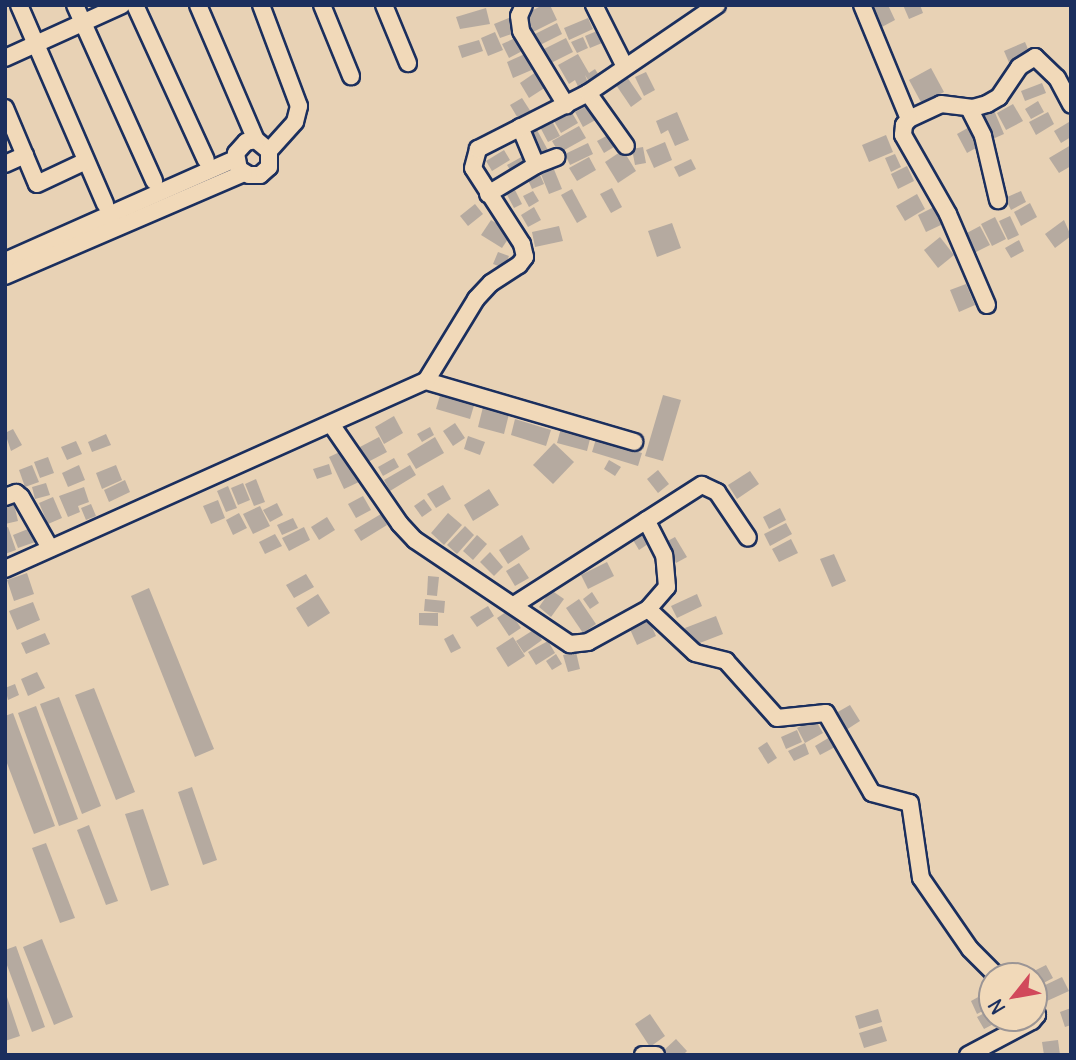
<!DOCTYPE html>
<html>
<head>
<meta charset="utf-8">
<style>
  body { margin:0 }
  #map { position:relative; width:1076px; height:1060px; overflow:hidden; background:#e8d2b5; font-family:Delius,sans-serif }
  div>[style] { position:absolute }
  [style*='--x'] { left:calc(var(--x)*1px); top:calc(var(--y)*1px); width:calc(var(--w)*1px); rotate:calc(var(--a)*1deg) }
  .building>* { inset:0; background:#b5aaa0 }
  .roads { filter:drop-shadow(2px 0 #1b2f5e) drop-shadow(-2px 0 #1b2f5e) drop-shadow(0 2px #1b2f5e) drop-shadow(0 -2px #1b2f5e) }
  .minor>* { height:16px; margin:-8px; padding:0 8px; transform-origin:8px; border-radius:8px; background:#f1d9b9 }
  span { translate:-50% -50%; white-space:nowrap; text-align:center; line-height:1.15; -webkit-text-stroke:6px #f1d9b9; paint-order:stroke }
  .frame { position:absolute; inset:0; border:7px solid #1b2f5e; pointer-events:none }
  .north { position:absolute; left:978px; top:962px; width:70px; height:70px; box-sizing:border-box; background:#f1d9b9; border:2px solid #9b9595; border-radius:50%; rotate:239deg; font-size:19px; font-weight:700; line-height:28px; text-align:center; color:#1b2f5e }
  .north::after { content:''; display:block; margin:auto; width:24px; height:32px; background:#d1495b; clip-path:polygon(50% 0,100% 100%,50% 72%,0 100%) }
</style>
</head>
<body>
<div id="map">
  <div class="building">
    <div style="clip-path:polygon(543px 5px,550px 5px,557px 20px,531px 33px,523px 15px)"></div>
    <div style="clip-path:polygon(872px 5px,888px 5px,895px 20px,878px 29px,868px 7px)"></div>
    <div style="clip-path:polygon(903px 5px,920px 5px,923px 13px,909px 19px)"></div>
    <div style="clip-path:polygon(486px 8px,490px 24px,460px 29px,456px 17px)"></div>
    <div style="clip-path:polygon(511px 17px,517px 32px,500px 38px,494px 24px)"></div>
    <div style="clip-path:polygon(588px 18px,593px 29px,569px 40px,564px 28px)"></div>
    <div style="clip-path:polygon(557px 23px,562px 34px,538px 46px,533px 35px)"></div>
    <div style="clip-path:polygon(597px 31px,602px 43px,590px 48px,585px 36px)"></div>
    <div style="clip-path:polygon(495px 32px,503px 50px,488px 56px,481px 38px)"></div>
    <div style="clip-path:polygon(520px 36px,526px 49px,509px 58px,502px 44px)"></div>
    <div style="clip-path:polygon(583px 37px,588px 48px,577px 53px,571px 42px)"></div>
    <div style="clip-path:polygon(566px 38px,573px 52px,549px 64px,542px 50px)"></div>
    <div style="clip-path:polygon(479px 40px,483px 51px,462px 58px,458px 46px)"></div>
    <div style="clip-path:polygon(1025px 42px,1031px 56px,1010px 65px,1004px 51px)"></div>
    <div style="clip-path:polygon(527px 53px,534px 69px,513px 78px,507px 62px)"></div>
    <div style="clip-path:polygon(578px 54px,589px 73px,595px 69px,603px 82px,593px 88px,585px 75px,590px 88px,581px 93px,575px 80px,569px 84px,558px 65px)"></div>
    <div style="clip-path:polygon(931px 68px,944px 92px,922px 104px,909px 80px)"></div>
    <div style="clip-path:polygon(536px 72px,546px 87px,529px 98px,520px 83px)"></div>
    <div style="clip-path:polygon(646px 72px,655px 90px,644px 96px,635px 77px)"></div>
    <div style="clip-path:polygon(627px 77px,642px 99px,631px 107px,616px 85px)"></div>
    <div style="clip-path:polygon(1042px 83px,1046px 93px,1025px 101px,1021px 91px)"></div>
    <div style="clip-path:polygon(522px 98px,531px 112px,519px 120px,510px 105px)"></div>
    <div style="clip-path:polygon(1038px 101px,1044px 112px,1031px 119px,1025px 109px)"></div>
    <div style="clip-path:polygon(591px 104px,599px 118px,583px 127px,575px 112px)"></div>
    <div style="clip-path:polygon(1013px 104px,1023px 121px,1006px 130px,997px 113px)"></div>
    <div style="clip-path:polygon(993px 108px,1004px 134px,988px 141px,976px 116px)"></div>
    <div style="clip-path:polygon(571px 111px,578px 123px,561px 133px,554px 121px)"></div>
    <div style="clip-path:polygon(677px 112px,689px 140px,675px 146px,668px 130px,661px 134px,656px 121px)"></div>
    <div style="clip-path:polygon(1048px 112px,1054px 124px,1036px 135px,1029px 122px)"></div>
    <div style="clip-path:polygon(552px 121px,560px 136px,548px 142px,540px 127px)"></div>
    <div style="clip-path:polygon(1069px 122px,1071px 137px,1061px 143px,1054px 131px)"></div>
    <div style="clip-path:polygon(973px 125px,983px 144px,967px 153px,957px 134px)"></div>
    <div style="clip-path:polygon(579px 126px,586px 138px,559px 153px,552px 141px)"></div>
    <div style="clip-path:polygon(537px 130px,550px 154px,538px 161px,525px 137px)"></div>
    <div style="clip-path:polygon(612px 133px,619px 144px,604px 153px,597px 141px)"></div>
    <div style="clip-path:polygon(886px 135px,893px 152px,869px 162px,862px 145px)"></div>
    <div style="clip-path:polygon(665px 142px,672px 160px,654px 168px,646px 150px)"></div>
    <div style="clip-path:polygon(588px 143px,593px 154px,570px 165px,565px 154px)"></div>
    <div style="clip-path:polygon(1071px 145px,1071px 166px,1059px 173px,1049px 158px)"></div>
    <div style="clip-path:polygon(643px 147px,646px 163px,635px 165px,632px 149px)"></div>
    <div style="clip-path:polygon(504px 150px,510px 160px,492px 171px,486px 161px)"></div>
    <div style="clip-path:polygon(623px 150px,636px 171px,618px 183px,605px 162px)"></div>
    <div style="clip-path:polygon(895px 154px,901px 167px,891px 172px,885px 158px)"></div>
    <div style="clip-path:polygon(525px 155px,531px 166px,514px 176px,507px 165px)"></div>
    <div style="clip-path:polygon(589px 157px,596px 170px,577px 181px,569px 168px)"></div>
    <div style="clip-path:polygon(691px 159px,696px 169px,679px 177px,674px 167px)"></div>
    <div style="clip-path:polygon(907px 166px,914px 181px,898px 189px,891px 174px)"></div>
    <div style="clip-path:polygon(553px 167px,562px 189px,549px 194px,540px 172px)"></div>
    <div style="clip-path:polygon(537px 168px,544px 184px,532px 189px,525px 173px)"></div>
    <div style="clip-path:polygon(513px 186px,522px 204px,514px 208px,505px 191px)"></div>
    <div style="clip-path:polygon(612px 188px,622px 207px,611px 213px,600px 194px)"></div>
    <div style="clip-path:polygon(572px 189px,587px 217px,577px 223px,561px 195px)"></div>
    <div style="clip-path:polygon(533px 191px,539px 201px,529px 207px,523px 196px)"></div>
    <div style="clip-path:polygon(1021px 191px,1026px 202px,1011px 210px,1005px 198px)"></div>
    <div style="clip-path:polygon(917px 194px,925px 209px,905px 221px,896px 206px)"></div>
    <div style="clip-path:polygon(1030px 203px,1037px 217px,1021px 226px,1014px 212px)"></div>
    <div style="clip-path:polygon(475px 204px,483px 214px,468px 226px,460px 216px)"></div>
    <div style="clip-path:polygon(534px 207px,541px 220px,528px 227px,521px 215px)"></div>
    <div style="clip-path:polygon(934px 207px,943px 224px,926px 232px,918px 215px)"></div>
    <div style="clip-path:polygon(1010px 216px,1019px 235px,1008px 240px,999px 221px)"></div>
    <div style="clip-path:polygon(995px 217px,1006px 239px,992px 246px,981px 224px)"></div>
    <div style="clip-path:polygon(491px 220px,512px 233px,502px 248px,481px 235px)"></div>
    <div style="clip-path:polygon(1064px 220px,1071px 236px,1055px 248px,1045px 234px)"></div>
    <div style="clip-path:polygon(672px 223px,681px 248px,657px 257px,648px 231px)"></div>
    <div style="clip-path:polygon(559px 226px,563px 241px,535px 247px,532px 232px)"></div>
    <div style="clip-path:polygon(980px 226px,990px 245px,974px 253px,965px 234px)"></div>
    <div style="clip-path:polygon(940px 237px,954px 255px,938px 268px,924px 250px)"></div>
    <div style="clip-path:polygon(1019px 240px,1024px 251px,1011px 258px,1005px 248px)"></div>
    <div style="clip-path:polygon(498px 252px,509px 256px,504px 268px,493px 264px)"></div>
    <div style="clip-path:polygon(966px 284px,975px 305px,959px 312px,950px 290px)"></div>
    <div style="clip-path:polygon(441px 392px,475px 402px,470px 419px,436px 409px)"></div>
    <div style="clip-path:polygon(663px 395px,681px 400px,663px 461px,645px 456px)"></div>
    <div style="clip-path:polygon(483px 407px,509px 414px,504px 434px,478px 427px)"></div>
    <div style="clip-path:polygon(394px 416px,403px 433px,384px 444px,375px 427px)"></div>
    <div style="clip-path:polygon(515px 419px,551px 430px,546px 446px,511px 435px)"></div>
    <div style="clip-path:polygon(455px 423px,465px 438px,453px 446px,443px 431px)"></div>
    <div style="clip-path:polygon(430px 427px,434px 435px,422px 442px,417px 434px)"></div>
    <div style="clip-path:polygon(561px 428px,591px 435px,587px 451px,557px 443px)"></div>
    <div style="clip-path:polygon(13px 429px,22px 445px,11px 451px,5px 433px)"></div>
    <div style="clip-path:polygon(106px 434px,111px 445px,92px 452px,88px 442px)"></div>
    <div style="clip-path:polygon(468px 436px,485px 442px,480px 455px,464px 449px)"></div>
    <div style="clip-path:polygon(379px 437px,387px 452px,366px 463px,358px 448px)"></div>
    <div style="clip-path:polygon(435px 437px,444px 453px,416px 469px,407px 454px)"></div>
    <div style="clip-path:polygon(596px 439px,642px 453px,638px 466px,592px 452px)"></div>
    <div style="clip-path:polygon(76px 441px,82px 454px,67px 460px,61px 447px)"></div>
    <div style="clip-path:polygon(554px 443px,574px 462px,553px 484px,533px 465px)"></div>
    <div style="clip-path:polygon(344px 450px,359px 482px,344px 489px,329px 457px)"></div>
    <div style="clip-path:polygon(48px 457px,54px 473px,40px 478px,34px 462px)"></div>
    <div style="clip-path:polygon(394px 458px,399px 467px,383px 476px,378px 467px)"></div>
    <div style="clip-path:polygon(609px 460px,621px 467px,615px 476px,604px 469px)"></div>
    <div style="clip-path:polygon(329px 464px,332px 474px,317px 479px,313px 469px)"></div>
    <div style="clip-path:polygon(32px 465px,39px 482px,25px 487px,19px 470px)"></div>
    <div style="clip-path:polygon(79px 465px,85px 480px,68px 487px,62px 473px)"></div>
    <div style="clip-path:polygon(116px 465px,122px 480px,102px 489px,96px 473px)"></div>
    <div style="clip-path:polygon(410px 465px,416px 475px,390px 491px,384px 480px)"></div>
    <div style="clip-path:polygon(658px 470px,669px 484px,658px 493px,647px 479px)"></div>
    <div style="clip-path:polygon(750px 471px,759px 484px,737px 499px,728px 485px)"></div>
    <div style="clip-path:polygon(256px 479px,265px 502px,254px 506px,245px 484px)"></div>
    <div style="clip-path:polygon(125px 480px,130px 492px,109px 502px,104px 490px)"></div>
    <div style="clip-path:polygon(46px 483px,50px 495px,35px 499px,32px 487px)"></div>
    <div style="clip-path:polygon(243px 483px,250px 500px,238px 505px,231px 488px)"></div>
    <div style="clip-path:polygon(443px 485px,451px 499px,436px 508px,427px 494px)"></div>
    <div style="clip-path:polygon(228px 486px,237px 508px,226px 512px,217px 491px)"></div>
    <div style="clip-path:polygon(84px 487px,89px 502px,78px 506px,80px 512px,68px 517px,59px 496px)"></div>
    <div style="clip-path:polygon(489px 489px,499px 505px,473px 521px,464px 505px)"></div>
    <div style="clip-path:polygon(363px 496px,371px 510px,356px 518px,348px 504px)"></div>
    <div style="clip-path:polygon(53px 497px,62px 518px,48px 524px,39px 503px)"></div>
    <div style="clip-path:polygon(424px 499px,432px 510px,422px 517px,414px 506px)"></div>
    <div style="clip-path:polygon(218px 500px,225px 518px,211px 524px,203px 506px)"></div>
    <div style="clip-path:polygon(277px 503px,283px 515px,270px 522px,263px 510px)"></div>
    <div style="clip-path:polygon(14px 504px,18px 521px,5px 524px,5px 506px)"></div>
    <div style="clip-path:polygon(91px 504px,96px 516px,86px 520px,81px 508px)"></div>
    <div style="clip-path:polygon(260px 506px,270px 526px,253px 534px,243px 514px)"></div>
    <div style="clip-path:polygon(780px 508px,786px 520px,769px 529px,763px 517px)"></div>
    <div style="clip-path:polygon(239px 513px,247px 528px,233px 535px,226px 520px)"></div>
    <div style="clip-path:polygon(448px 513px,462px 525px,444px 545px,431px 533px)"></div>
    <div style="clip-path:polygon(381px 514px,387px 525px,361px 541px,354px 530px)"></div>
    <div style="clip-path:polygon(327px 517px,335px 530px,319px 540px,311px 527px)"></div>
    <div style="clip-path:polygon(293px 518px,298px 528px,282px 535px,277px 525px)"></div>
    <div style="clip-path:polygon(786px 523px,792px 534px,770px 546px,764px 534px)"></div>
    <div style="clip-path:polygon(465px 526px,474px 535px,457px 554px,447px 545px)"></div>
    <div style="clip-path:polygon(8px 527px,16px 550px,5px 554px,5px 528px)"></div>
    <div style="clip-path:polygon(33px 527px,38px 541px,18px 548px,13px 535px)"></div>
    <div style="clip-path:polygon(304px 527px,310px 540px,289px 551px,282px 538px)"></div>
    <div style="clip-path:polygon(642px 527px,651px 542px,639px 550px,630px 535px)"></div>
    <div style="clip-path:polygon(275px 534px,282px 546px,265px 554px,259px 542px)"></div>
    <div style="clip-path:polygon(477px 535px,487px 544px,473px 560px,463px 551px)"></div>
    <div style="clip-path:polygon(522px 535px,530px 549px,508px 564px,499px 550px)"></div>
    <div style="clip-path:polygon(675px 537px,687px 557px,676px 563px,664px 543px)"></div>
    <div style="clip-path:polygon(791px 539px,798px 553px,779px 562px,772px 549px)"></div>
    <div style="clip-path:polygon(490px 552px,503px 567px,494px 576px,480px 562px)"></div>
    <div style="clip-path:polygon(834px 554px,846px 581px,832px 587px,820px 559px)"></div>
    <div style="clip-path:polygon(607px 562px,614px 576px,588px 589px,581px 575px)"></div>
    <div style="clip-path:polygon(519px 563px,529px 578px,515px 586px,506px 571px)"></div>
    <div style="clip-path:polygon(27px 573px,34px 594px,14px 601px,7px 580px)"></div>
    <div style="clip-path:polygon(306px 574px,314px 587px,294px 598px,286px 585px)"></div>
    <div style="clip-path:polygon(428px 576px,439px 577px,437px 596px,427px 595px)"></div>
    <div style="clip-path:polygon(149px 588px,214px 749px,195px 757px,131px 596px)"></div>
    <div style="clip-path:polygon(551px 590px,564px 599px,551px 617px,539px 607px)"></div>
    <div style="clip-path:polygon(592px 592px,599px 603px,590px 609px,583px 599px)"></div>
    <div style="clip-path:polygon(318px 594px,330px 613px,308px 627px,296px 608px)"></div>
    <div style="clip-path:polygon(697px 594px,702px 606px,677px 618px,671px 606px)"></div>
    <div style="clip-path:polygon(425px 599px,445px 601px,444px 613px,424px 611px)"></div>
    <div style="clip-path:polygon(579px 599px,596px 624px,583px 633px,566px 608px)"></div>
    <div style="clip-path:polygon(33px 602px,40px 620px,17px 630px,9px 611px)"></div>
    <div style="clip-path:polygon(488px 606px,494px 616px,477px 627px,470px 617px)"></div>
    <div style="clip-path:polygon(509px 610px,521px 628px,509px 636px,497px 618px)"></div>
    <div style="clip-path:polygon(419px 613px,438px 613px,438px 626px,419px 625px)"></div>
    <div style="clip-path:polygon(716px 616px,723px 634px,692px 646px,685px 628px)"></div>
    <div style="clip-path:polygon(648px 618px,656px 636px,637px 645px,629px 627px)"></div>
    <div style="clip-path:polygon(535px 629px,542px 640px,524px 653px,516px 641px)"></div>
    <div style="clip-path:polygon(45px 633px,50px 644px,26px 654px,21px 643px)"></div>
    <div style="clip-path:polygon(453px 634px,461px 648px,451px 653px,444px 639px)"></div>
    <div style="clip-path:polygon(513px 637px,525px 656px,508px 667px,496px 648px)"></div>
    <div style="clip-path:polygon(548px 641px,555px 653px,536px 665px,528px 652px)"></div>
    <div style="clip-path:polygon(576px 652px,580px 669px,568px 672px,563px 655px)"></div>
    <div style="clip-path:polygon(556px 654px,562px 664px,552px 670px,546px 661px)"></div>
    <div style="clip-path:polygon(37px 672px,45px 688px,28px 696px,21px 679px)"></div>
    <div style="clip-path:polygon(15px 684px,19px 695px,8px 700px,5px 688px)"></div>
    <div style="clip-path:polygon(94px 688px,135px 792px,116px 800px,75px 695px)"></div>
    <div style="clip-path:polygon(59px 697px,101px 806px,82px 814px,40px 704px)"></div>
    <div style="clip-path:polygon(850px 705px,860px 721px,846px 730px,836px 713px)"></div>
    <div style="clip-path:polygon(36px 706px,78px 819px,59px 826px,18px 713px)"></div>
    <div style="clip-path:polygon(13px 713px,55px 826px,34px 834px,5px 758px,5px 716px)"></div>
    <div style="clip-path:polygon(815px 719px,823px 733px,805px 743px,797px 728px)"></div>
    <div style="clip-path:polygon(797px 730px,802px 742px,786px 749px,781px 737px)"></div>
    <div style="clip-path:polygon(830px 737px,835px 747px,820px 755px,815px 746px)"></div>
    <div style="clip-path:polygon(767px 742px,777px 758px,768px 764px,758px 748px)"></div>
    <div style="clip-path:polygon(805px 743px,809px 754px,794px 761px,788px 751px)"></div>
    <div style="clip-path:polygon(192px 787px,217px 860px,203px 865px,178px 792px)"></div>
    <div style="clip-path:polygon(143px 809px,169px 885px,151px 891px,125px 814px)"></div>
    <div style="clip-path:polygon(89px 825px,118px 901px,106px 905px,77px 830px)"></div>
    <div style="clip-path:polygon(46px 843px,75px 918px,60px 923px,32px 848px)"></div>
    <div style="clip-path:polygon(42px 939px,73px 1017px,54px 1025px,23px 947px)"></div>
    <div style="clip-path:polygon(16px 946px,45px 1027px,32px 1032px,5px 960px,5px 950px)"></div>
    <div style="clip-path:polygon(1046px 965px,1053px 978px,1034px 988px,1034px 976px,1024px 976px)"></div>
    <div style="clip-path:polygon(1062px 977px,1069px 991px,1047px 1001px,1041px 987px)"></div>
    <div style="clip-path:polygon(991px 990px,992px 1006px,977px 1014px,971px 1001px)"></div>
    <div style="clip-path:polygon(5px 991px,20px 1036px,5px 1041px)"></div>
    <div style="clip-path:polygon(1071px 1008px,1071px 1025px,1065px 1027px,1060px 1012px)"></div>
    <div style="clip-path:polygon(878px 1009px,882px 1022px,859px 1029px,855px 1016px)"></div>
    <div style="clip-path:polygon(992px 1009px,992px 1018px,1005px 1018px,984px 1029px,977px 1017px)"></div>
    <div style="clip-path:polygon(650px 1014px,665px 1036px,650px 1047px,635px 1024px)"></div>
    <div style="clip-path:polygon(882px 1026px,887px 1041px,864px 1048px,859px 1033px)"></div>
    <div style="clip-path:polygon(676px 1039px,687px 1051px,683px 1055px,666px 1055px,663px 1051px)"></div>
    <div style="clip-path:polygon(1058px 1040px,1060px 1055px,1044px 1055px,1042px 1042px)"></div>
  </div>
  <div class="roads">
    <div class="minor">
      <div style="--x:19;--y:5;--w:217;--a:66.6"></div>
      <div style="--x:75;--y:5;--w:193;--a:65.8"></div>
      <div style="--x:135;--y:5;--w:170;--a:65.4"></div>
      <div style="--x:198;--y:5;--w:147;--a:66.8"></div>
      <div style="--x:256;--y:140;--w:17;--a:40"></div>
      <div style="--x:269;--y:151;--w:16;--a:90"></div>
      <div style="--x:269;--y:167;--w:12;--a:138"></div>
      <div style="--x:260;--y:175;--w:11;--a:180"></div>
      <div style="--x:249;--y:175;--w:12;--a:-149"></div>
      <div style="--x:239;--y:169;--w:16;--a:-101"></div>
      <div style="--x:236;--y:153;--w:15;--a:-48"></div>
      <div style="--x:246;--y:142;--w:10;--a:-11"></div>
      <div style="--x:261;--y:5;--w:108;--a:69.4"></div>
      <div style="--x:299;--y:106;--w:16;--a:104"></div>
      <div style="--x:295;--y:122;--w:39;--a:132"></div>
      <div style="--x:322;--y:5;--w:77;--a:67.8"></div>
      <div style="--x:384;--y:5;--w:63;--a:67.5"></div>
      <div style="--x:524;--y:5;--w:12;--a:114"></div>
      <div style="--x:519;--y:16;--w:15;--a:82"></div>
      <div style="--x:521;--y:31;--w:87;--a:58.7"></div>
      <div style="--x:594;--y:5;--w:69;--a:63.4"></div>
      <div style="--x:862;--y:5;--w:123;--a:67.6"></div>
      <div style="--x:909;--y:119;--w:35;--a:-25"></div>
      <div style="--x:941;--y:104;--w:32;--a:7"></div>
      <div style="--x:973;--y:108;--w:15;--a:-16"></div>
      <div style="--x:987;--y:104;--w:14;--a:-30"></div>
      <div style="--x:999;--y:97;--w:36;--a:-56"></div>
      <div style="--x:1019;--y:67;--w:19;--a:-32"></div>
      <div style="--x:1035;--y:57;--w:30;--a:44"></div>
      <div style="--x:1057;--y:78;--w:30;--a:62"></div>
      <div style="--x:5;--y:58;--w:128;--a:-24.4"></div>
      <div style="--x:588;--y:93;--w:65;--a:54.4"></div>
      <div style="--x:5;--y:108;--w:82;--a:67.2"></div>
      <div style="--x:37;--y:184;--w:54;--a:-25.1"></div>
      <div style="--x:969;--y:108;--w:31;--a:63"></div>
      <div style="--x:983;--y:136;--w:66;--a:76.8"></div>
      <div style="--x:909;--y:119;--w:8;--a:130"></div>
      <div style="--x:904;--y:125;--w:10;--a:96"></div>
      <div style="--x:903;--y:135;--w:91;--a:60.3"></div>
      <div style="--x:948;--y:214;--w:99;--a:66.8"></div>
      <div style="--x:520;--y:127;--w:41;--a:67.2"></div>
      <div style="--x:5;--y:164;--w:22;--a:-24"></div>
      <div style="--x:488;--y:194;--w:56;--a:-31.1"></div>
      <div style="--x:536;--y:165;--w:22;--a:-21"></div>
      <div style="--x:5;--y:261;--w:252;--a:-23.9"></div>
      <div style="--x:5;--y:276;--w:260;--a:-23.3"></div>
      <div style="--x:426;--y:381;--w:217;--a:16.3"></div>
      <div style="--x:331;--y:424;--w:121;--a:55.4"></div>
      <div style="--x:400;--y:524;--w:22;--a:47"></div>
      <div style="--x:415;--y:540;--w:187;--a:33.9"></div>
      <div style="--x:570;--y:644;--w:18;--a:-6"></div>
      <div style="--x:588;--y:642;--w:68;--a:-28.8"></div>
      <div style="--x:648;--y:609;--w:29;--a:-49"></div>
      <div style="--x:667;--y:587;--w:32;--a:-95"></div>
      <div style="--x:664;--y:555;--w:39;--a:-117"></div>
      <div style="--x:5;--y:497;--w:12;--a:-20"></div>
      <div style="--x:16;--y:493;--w:6;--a:39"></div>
      <div style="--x:21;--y:497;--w:59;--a:60.4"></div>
      <div style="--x:5;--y:569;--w:461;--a:-24.1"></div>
      <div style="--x:426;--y:381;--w:96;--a:-58.6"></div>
      <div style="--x:476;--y:299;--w:22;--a:-47"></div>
      <div style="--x:491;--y:283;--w:33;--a:-33"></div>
      <div style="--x:519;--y:265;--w:10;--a:-53"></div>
      <div style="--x:525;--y:257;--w:13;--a:-103"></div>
      <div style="--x:522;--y:244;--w:90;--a:-122.8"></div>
      <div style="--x:473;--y:168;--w:20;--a:-75"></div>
      <div style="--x:478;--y:149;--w:123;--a:-27"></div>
      <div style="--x:588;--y:93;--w:156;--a:-34.3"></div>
      <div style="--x:514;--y:605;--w:223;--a:-32.6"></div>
      <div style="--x:702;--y:485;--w:17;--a:25"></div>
      <div style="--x:717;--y:492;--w:55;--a:56"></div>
      <div style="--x:648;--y:609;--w:64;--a:43.1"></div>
      <div style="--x:695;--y:653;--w:32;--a:14"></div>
      <div style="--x:726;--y:661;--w:76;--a:48.2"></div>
      <div style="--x:777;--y:718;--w:49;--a:-5.8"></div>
      <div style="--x:826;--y:713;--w:92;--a:60.1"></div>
      <div style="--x:872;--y:793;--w:39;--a:15"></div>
      <div style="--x:910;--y:803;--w:76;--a:81.7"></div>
      <div style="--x:921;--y:878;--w:86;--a:55.4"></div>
      <div style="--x:970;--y:949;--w:38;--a:45"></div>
      <div style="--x:643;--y:1055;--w:13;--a:0"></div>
      <div style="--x:968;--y:1055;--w:72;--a:-28"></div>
      <div style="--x:1032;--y:1021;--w:8;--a:-50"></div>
      <div style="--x:1037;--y:1015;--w:6;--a:-121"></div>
    </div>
  </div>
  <div class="frame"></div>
  <div class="north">N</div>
</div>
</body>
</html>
